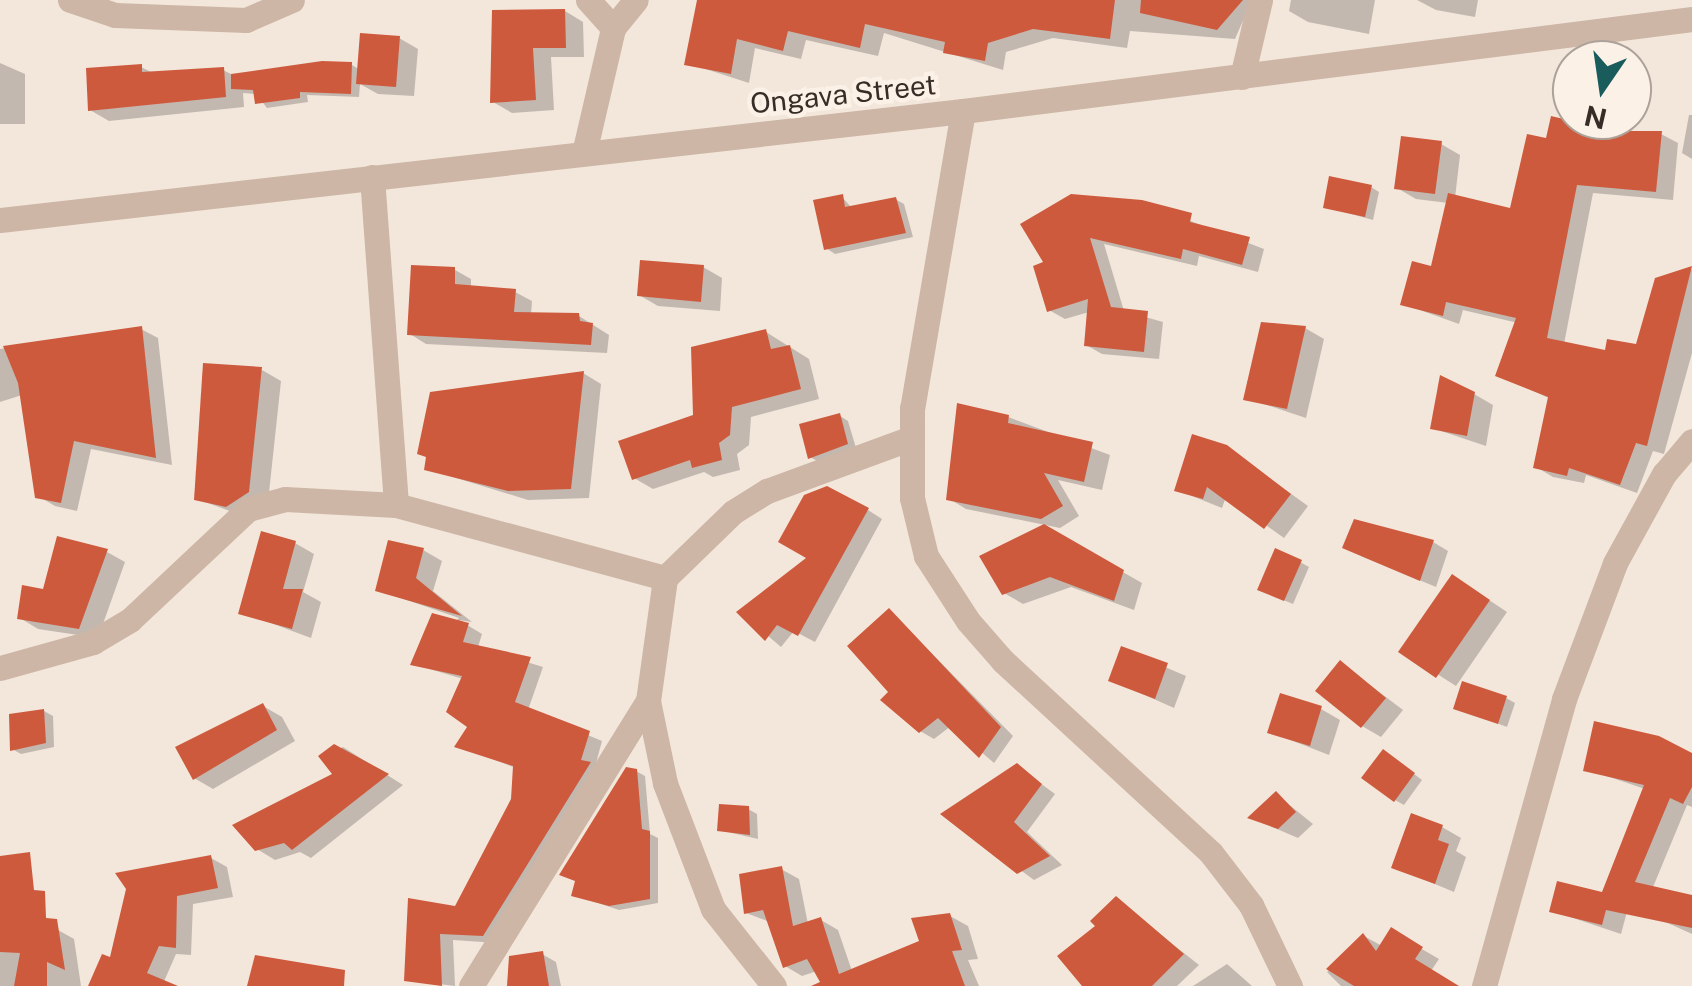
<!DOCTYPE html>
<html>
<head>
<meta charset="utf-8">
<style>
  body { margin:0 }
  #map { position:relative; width:1692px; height:986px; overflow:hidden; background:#f3e7db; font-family:"Public Sans",sans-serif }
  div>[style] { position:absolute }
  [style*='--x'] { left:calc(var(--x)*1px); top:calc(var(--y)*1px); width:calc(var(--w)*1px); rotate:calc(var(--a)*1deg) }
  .shadow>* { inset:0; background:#0003 }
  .building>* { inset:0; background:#ce5a3e }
  .minor>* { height:25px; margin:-12.5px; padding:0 12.5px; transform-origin:12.5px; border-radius:12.5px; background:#cdb6a6 }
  span { translate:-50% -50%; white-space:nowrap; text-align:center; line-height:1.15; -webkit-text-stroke:9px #fbf1e7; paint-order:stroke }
  .street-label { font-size:28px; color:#382c27 }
  .north { position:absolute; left:1552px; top:40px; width:100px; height:100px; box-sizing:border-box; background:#fbf1e7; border:2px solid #ada29a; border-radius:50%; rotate:193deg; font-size:28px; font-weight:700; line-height:40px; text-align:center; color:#382c27 }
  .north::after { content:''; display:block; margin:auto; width:35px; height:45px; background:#1a5b5c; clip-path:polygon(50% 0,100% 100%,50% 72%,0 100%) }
</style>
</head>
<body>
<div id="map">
  <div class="shadow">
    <div style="clip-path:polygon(698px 0,1252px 0,1235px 39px,1130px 31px,1127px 48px,1053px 38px,1006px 52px,1003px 70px,884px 33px,878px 56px,806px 40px,801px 59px,755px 48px,749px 83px,687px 63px)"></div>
    <div style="clip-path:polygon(1291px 0,1375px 0,1369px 34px,1308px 22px,1289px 11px)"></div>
    <div style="clip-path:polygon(1417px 0,1478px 0,1475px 17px,1436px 10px)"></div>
    <div style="clip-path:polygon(565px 11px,583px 22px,584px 57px,551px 57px,554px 110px,512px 113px,493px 102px,495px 12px)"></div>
    <div style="clip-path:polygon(399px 38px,418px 49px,414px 96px,378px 94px,360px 84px,359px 97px,307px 95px,308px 102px,267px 108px,256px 94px,243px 93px,244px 107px,109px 121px,90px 110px,141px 67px,153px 73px,223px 70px,235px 76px,352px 65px,360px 70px)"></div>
    <div style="clip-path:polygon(0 63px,25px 74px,25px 124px,0 124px)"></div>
    <div style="clip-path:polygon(1689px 115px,1692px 115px,1692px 159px,1682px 153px)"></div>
    <div style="clip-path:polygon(1614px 134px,1661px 134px,1678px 143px,1673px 200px,1593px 193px,1564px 344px,1607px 353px,1637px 347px,1657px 280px,1692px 269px,1692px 353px,1664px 454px,1653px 451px,1637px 493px,1586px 475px,1584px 483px,1553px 477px,1536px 467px,1551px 399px,1498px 375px,1518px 323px,1463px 310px,1459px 324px,1403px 304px,1433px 269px,1448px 203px,1416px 199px,1397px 188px,1441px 144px,1460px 155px,1455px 198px,1512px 211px,1548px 141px)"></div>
    <div style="clip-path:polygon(1371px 187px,1379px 192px,1373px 220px,1326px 207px)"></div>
    <div style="clip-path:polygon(842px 197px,852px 208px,895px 199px,904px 204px,913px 237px,835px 254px,826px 248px)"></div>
    <div style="clip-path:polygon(1141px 202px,1264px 249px,1258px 272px,1199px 256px,1197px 266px,1104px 244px,1124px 311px,1163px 322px,1159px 359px,1102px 354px,1086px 345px,1089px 312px,1065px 319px,1049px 310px,1036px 267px)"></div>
    <div style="clip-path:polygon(703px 267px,722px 278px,720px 311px,658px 306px,639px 295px)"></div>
    <div style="clip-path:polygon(455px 270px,471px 279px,471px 288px,515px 292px,532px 301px,531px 315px,579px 316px,609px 335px,607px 353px,426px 344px,410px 334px)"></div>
    <div style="clip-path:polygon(1305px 328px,1324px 339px,1306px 418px,1246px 398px)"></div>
    <div style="clip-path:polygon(141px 329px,158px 338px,172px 465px,91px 449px,77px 511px,55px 506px,38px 496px,22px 395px,0 402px,0 349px)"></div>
    <div style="clip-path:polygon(766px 332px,809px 359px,819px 399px,751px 417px,749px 445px,737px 454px,740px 470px,713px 477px,704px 472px,653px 489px,634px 478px,696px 417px)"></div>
    <div style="clip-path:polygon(262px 370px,281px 381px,268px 502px,246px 517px,197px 499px)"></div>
    <div style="clip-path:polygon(583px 373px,601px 384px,589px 498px,528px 500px,427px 469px,429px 458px)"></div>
    <div style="clip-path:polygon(1474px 394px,1493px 405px,1486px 446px,1432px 428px)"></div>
    <div style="clip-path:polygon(840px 416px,848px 421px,856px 448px,819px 462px,810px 457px)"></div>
    <div style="clip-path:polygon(1008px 417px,1110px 455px,1102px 490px,1058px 480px,1079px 516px,1060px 528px,966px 509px,948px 498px)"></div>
    <div style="clip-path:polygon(1226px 447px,1308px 506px,1284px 538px,1226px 497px,1222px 508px,1177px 490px)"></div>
    <div style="clip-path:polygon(868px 510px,882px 519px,815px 642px,794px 631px,781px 647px,740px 612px)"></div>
    <div style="clip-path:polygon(1044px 527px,1142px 583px,1134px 610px,1071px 587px,1023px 604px,1004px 593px)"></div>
    <div style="clip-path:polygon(1433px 542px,1448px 551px,1436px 587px,1361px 556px)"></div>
    <div style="clip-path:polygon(295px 543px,314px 554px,303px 592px,321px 602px,311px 638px,241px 612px)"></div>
    <div style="clip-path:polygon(423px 550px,442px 561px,433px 591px,472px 622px,459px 620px,482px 634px,478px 647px,543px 667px,528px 710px,602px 741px,595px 767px,497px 943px,453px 940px,455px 986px,407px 980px,456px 909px,514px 800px,516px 768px,458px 746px,470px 727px,463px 679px,413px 664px,459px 618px,378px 590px)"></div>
    <div style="clip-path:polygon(107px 552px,125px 562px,98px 638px,38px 629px,20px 618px,45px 592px)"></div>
    <div style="clip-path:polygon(1300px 562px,1309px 567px,1293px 604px,1269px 594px)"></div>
    <div style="clip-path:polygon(1471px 588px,1507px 612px,1456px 686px,1401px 651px)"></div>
    <div style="clip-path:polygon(890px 611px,1013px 736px,994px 763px,951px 726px,934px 739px,920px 731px,892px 692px)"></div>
    <div style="clip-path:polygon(1123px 649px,1186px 676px,1174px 708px,1111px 680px)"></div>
    <div style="clip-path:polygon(1341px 663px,1403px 710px,1381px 737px,1362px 726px)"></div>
    <div style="clip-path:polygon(1506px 698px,1515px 703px,1507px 727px,1456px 708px)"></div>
    <div style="clip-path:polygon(263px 706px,282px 717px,295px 741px,213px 789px,194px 778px)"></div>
    <div style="clip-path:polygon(1321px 709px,1340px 720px,1329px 755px,1270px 732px)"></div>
    <div style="clip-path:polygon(44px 711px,53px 716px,54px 747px,21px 754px,12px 749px)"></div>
    <div style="clip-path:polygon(343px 747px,403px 785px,311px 858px,300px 852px,275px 860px,257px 849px,336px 775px,322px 757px)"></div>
    <div style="clip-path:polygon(1692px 756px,1692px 807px,1687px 805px,1646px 904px,1623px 895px,1645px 789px,1586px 769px)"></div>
    <div style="clip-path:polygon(1392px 757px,1422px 780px,1404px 805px,1395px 800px)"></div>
    <div style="clip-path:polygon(1017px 766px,1055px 794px,1027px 832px,1062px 865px,1034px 880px,945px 814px)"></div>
    <div style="clip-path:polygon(636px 771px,645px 776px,650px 834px,658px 838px,658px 903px,619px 910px,574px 895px)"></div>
    <div style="clip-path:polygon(1276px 794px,1313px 824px,1298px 838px,1251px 818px)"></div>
    <div style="clip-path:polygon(748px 809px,757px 814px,758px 839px,719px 830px)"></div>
    <div style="clip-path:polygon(1442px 827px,1461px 838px,1456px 851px,1466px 857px,1454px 892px,1394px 867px)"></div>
    <div style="clip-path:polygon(211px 858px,227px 867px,233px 897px,193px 904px,191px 955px,176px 954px,162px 986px,91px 986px)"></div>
    <div style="clip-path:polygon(0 862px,42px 936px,58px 930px,74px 939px,81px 986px,0 986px)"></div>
    <div style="clip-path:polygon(781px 869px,799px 879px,808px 924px,821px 920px,838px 930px,852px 971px,922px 942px,950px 916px,968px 926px,978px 959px,968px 960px,979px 986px,826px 986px,817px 971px,802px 976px,785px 966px,770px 922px,746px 913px)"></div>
    <div style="clip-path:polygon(1692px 898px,1692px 934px,1661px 920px)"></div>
    <div style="clip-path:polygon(1117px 900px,1199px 965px,1177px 986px,1085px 986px,1098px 926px)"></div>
    <div style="clip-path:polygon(1628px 908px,1621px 934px,1552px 911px)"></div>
    <div style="clip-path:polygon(1391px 931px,1439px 959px,1431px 971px,1456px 986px,1341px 986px,1327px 972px,1364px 936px,1382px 946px)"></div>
    <div style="clip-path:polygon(542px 954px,556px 962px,561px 986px,509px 986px,510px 959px)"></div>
    <div style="clip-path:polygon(1227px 964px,1252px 986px,1193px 986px)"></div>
  </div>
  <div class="building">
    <div style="clip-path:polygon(697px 0,1115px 0,1110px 39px,1033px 29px,988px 43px,985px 61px,943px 53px,945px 42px,865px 24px,860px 48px,788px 31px,783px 51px,737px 39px,731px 74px,684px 65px)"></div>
    <div style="clip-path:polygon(1141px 0,1243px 0,1217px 30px,1140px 13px)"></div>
    <div style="clip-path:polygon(565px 9px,566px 48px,533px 48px,536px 100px,490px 103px,492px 10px)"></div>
    <div style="clip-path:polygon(360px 33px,400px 36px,396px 87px,356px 84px)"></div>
    <div style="clip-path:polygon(322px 61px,352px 62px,351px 94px,300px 92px,300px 98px,255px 104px,253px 90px,231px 89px,231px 74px)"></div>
    <div style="clip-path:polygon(142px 64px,142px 72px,224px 67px,226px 97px,88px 111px,86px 68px)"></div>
    <div style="clip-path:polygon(1551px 116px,1615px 131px,1662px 131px,1656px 192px,1577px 185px,1547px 338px,1605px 350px,1607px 339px,1636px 344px,1655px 278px,1692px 266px,1647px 446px,1636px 443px,1620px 485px,1569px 468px,1567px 476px,1533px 468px,1548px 397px,1495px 376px,1516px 318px,1446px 302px,1443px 316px,1400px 305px,1412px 261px,1431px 266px,1448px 193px,1510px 208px,1527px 134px,1546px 138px)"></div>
    <div style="clip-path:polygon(1401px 136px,1442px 141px,1435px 194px,1394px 189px)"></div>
    <div style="clip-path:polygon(1329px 176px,1372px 185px,1365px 217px,1323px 208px)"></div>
    <div style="clip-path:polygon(843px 194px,845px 207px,896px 197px,906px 233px,824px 250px,813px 200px)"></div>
    <div style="clip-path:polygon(1071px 194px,1142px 200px,1192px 213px,1190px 222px,1250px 237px,1242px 265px,1183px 249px,1181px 259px,1090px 238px,1111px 307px,1148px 311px,1144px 352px,1084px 346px,1088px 299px,1047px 312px,1033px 266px,1043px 262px,1020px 224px)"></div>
    <div style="clip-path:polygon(640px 260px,704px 265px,701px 302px,637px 296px)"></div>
    <div style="clip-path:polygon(411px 265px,455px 267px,455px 284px,516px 289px,514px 312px,579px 313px,580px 321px,593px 323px,591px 345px,407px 335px)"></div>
    <div style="clip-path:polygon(1261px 322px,1306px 326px,1287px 409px,1243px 400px)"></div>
    <div style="clip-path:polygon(142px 326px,156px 458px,74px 441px,61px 503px,35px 498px,18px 383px,3px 346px)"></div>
    <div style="clip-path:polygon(766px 329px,771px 349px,790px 345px,801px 389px,732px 407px,730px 435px,719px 443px,722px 460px,692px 468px,690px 460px,632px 480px,618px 441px,693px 415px,691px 347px)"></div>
    <div style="clip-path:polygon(203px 363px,262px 367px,249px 492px,226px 507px,194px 500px)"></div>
    <div style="clip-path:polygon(584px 371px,571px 489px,508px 491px,424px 470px,426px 457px,417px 454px,430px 392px)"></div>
    <div style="clip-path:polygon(1440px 375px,1475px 392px,1467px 436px,1430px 429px)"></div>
    <div style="clip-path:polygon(957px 403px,1009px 415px,1008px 423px,1093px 442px,1084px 482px,1044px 473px,1063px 506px,1041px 519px,946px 500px)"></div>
    <div style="clip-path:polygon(840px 413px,848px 444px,808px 459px,799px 424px)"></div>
    <div style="clip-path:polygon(1192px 434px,1227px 445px,1291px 494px,1264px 529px,1207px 487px,1203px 499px,1174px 491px)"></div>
    <div style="clip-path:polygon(827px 486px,869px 508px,798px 636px,777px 625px,765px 641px,736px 612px,806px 558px,778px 542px,804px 495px)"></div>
    <div style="clip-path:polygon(1354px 519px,1434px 540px,1420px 581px,1342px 548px)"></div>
    <div style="clip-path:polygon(1044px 524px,1124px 570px,1114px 601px,1050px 577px,1002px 595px,979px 556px)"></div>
    <div style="clip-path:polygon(261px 531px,296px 541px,283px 589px,303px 589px,292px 629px,238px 614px)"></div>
    <div style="clip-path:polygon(57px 536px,108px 549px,79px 629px,17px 619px,22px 585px,43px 589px)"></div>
    <div style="clip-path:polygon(388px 540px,424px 548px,416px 578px,462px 616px,375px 591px)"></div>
    <div style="clip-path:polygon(1275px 548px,1302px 560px,1284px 601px,1257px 590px)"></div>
    <div style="clip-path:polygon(1452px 574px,1490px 600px,1436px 678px,1398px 652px)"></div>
    <div style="clip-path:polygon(889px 608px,1001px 727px,979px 758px,938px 718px,919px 733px,880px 700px,888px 692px,847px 646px)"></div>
    <div style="clip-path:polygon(432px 613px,469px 623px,463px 642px,531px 657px,515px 702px,590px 731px,581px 760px,591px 762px,483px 936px,440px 934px,442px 986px,404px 981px,408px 898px,455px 906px,511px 799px,513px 766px,454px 747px,467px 727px,446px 712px,462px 676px,410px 665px)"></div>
    <div style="clip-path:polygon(1121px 646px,1168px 663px,1155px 699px,1108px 681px)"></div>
    <div style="clip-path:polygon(1340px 660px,1386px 698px,1361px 728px,1315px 691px)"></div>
    <div style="clip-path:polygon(1462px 681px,1507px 696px,1498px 724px,1453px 709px)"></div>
    <div style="clip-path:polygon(1280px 693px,1322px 706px,1310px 746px,1267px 733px)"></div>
    <div style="clip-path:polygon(263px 703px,277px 730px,193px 780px,175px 747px)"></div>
    <div style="clip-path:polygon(44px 709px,46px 743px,10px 751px,9px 714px)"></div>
    <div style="clip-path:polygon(1594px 721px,1659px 736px,1692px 753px,1692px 787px,1683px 804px,1670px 798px,1635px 882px,1692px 895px,1692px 928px,1606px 910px,1602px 925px,1549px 912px,1557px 881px,1602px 892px,1644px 785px,1583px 771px)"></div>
    <div style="clip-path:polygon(334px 744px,389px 774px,292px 850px,284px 843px,255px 851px,232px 825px,332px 774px,318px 756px)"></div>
    <div style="clip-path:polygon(1383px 749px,1415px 773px,1394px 802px,1361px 778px)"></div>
    <div style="clip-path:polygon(1017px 763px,1042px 784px,1014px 822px,1050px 856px,1017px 874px,940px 814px)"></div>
    <div style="clip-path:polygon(626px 767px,637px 769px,642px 829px,650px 831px,650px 899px,609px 906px,571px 896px,575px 881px,559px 875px)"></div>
    <div style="clip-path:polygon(1276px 791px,1296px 812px,1278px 829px,1247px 818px)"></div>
    <div style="clip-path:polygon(719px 804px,749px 806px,750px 835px,717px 831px)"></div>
    <div style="clip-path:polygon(1411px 813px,1443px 825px,1438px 840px,1449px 844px,1435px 884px,1391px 868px)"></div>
    <div style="clip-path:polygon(30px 852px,34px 890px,45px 891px,46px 918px,57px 919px,65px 970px,47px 962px,47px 986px,14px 986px,20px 953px,0 952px,0 856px)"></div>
    <div style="clip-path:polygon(211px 855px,218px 888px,177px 896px,176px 948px,159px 946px,147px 973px,178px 986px,88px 986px,102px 954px,110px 957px,126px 889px,115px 873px)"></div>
    <div style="clip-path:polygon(782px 866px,793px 926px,821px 917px,839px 974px,919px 941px,911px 918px,950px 913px,962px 950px,952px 951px,965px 986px,811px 986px,820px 982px,807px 959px,783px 968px,763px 910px,744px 914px,739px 874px)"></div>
    <div style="clip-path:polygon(1116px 896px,1184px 954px,1152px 986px,1082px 986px,1057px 956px,1095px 926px,1090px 921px)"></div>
    <div style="clip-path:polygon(1391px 927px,1423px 947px,1415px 959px,1459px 986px,1354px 986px,1326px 969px,1363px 933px,1376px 951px)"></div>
    <div style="clip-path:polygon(543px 951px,549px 986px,507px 986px,509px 956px)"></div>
    <div style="clip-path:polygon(255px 955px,345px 970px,344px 986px,247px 986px)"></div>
  </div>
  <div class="minor">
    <div style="--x:70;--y:0;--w:47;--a:18.4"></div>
    <div style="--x:115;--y:15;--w:131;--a:2.2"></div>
    <div style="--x:246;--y:20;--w:50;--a:-23.5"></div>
    <div style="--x:588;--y:0;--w:38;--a:48"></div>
    <div style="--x:1242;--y:77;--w:79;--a:-76.8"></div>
    <div style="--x:963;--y:111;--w:301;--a:99.7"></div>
    <div style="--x:912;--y:408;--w:90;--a:90"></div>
    <div style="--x:912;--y:498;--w:60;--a:76.4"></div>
    <div style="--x:926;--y:556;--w:77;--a:57.1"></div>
    <div style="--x:968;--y:621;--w:53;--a:48.8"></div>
    <div style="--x:1003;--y:661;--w:283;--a:42.7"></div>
    <div style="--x:1211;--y:853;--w:66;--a:52.4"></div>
    <div style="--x:1251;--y:905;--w:90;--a:64.3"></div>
    <div style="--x:584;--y:153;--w:128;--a:-76.9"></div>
    <div style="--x:613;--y:28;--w:36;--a:-51"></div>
    <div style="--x:372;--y:177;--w:329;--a:85.8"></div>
    <div style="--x:0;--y:220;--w:969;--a:-6.46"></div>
    <div style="--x:963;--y:111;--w:735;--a:-7.19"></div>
    <div style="--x:0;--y:668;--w:97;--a:-15.6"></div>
    <div style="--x:93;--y:642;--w:43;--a:-30.7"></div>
    <div style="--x:130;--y:620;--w:162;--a:-43.2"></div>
    <div style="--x:248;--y:509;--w:38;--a:-15"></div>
    <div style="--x:285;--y:499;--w:111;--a:3.1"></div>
    <div style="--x:396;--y:505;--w:279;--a:15.2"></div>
    <div style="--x:471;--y:986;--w:335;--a:-58.2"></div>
    <div style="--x:774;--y:986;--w:98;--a:-128.4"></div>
    <div style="--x:713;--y:909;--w:135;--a:-110.9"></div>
    <div style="--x:665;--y:783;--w:84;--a:-101.7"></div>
    <div style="--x:648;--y:701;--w:124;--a:-82.1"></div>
    <div style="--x:665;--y:578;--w:95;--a:-44.1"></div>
    <div style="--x:733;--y:512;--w:40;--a:-32"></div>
    <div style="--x:767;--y:491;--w:153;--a:-20.2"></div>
    <div style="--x:1484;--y:986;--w:298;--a:-74.4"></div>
    <div style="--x:1564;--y:699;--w:145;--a:-69.4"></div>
    <div style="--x:1615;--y:563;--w:102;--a:-61.2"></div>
    <div style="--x:1664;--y:474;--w:43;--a:-49.7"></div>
  </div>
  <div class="street-label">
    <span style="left:843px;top:94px;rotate:-6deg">Ongava Street</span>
  </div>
  <div class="north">N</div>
</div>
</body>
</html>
